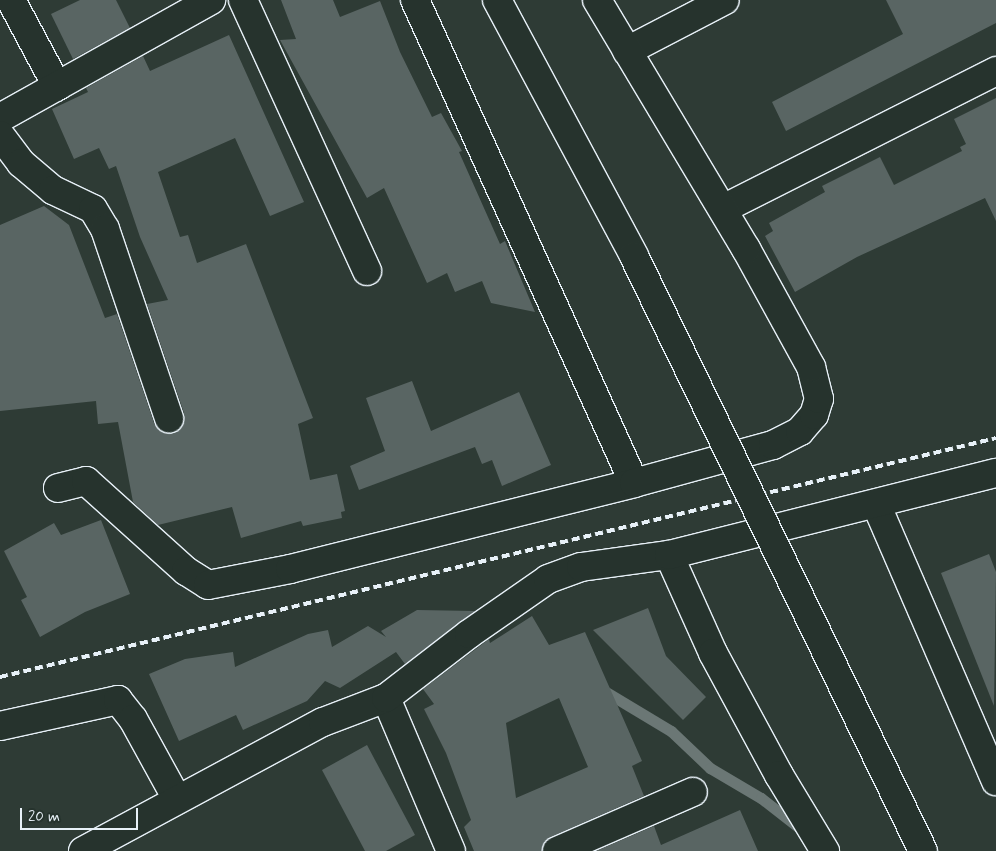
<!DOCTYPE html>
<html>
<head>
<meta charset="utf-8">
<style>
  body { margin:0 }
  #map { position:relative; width:996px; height:851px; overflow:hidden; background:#2e3b35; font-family:Mynerve,sans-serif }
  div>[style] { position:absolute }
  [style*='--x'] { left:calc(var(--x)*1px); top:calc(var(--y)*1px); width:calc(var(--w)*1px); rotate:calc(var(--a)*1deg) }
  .stream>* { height:11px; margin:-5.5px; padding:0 5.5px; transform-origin:5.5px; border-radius:5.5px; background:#6b7775 }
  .building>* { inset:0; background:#596563 }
  .roads { filter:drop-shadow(1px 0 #e8f1f8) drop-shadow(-1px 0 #e8f1f8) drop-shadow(0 1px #e8f1f8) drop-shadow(0 -1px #e8f1f8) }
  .minor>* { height:28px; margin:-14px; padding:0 14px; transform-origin:14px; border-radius:14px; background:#26332d }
  .rail>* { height:4px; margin-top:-2px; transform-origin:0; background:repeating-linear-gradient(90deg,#e8f1f8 0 8px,transparent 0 12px) }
  .bridges { filter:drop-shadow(1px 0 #e8f1f8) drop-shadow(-1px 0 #e8f1f8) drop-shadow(0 1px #e8f1f8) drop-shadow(0 -1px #e8f1f8) }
  .tertiary-bridge>* { height:28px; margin:-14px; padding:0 14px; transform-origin:14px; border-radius:14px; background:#26332d }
  span { translate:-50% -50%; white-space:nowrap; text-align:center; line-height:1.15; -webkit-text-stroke:4px #26332d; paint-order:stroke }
  .scale { position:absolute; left:20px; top:808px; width:118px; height:22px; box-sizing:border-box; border:2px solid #e8f1f8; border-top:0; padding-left:6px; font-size:15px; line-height:18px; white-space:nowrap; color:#e8f1f8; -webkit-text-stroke:4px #26332d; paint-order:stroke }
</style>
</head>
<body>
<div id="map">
  <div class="stream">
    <div style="--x:601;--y:689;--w:82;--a:31"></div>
    <div style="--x:671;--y:731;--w:54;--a:43.5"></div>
    <div style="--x:710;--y:768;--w:59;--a:30.5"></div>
    <div style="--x:761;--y:798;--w:52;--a:38"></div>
  </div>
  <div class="building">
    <div style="clip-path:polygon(80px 0,116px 0,130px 28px,73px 59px,51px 14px)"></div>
    <div style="clip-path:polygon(281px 0,333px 0,340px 17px,380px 1px,400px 52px,432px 117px,441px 113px,462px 151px,459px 152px,500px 244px,505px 241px,535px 312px,491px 303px,482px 281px,455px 292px,447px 273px,427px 283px,384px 188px,367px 198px,280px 40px,296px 39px)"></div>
    <div style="clip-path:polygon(886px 0,996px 0,996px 23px,786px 131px,772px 102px,903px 34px)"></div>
    <div style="clip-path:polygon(229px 35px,304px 202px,270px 216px,235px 138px,158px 172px,180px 237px,188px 235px,197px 263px,246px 244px,313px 418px,298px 424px,310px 480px,337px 474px,345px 511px,341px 512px,342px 518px,303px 526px,301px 521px,241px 538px,232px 507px,158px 525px,133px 502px,118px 422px,98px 424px,96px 401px,0 411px,0 225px,44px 206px,69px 225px,105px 318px,117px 314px,154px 423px,166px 433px,181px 428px,184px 413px,147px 304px,168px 300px,140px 237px,116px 166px,109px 169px,99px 148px,74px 159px,52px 109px,88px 92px,86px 88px,143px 56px,150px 71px)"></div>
    <div style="clip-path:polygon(996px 98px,996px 221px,985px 198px,857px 257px,795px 292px,765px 236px,773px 231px,769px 223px,825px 192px,822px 186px,880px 157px,894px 185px,962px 151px,960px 147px,966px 144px,954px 119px)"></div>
    <div style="clip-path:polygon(412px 381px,431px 431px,519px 392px,551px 465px,502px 486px,492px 460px,482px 464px,475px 447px,359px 490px,350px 466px,385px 451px,366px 398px)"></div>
    <div style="clip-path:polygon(101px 520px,130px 594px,85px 612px,40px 637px,21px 600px,27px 597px,4px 551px,54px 523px,61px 535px)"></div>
    <div style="clip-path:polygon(989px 554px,996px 572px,994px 706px,941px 573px)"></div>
    <div style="clip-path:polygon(648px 608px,666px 656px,706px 697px,683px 720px,593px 630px)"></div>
    <div style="clip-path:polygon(417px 610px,475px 611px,405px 664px,396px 652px,340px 688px,325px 681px,307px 701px,243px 730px,236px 715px,179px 741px,149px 674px,185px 659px,233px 652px,235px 667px,308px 634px,328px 630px,332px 647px,368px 626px,386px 637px,381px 631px)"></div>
    <div style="clip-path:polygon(evenodd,532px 616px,549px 645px,585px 632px,642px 761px,632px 766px,644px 796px,551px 837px,544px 842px,542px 851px,474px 851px,464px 827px,471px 820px,446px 753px,424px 709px,434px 704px,423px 689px,489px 639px,490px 643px,532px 616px,559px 698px,588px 767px,516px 798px,506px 723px,559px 698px)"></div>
    <div style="clip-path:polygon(367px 745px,415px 835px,386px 851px,365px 851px,322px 770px)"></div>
    <div style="clip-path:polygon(740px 810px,758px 851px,596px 851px,654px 826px,661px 845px)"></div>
  </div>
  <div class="roads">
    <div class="minor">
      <div style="--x:11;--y:0;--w:98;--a:61.9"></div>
      <div style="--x:243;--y:0;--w:298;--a:65.4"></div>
      <div style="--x:415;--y:0;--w:530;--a:65.61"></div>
      <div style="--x:627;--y:51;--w:110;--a:-27.5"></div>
      <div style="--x:0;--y:118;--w:242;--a:-29.2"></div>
      <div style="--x:0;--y:135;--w:35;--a:53"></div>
      <div style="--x:21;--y:163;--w:42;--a:40.2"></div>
      <div style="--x:53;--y:190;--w:44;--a:25.4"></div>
      <div style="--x:93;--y:209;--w:23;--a:59"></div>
      <div style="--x:105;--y:229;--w:200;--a:71.3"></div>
      <div style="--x:723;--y:209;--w:306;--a:-26.8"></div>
      <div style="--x:58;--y:488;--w:29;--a:-14"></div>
      <div style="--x:86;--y:481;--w:135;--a:42"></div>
      <div style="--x:186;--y:571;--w:26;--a:32"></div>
      <div style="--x:208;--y:585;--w:84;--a:-11"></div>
      <div style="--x:290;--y:569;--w:355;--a:-14"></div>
      <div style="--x:634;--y:483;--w:144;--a:-15.3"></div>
      <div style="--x:773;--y:445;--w:30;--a:-27"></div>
      <div style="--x:800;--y:431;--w:21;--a:-49"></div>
      <div style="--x:814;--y:415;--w:17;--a:-73"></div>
      <div style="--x:819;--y:399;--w:33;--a:-104"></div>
      <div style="--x:811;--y:367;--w:135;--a:-118.8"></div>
      <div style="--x:746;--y:249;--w:290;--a:-120.9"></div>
      <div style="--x:876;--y:504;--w:302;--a:66.6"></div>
      <div style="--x:669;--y:555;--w:107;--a:65.8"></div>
      <div style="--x:713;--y:653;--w:139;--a:61.6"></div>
      <div style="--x:779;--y:775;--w:89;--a:58.8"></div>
      <div style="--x:386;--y:698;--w:166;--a:67"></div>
      <div style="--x:0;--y:726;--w:121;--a:-12.4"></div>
      <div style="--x:118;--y:700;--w:24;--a:52"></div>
      <div style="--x:133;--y:719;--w:91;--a:61.2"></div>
      <div style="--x:83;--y:851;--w:272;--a:-28.3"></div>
      <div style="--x:323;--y:722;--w:67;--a:-20.9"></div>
      <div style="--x:386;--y:698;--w:105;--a:-37.6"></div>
      <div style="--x:469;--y:634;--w:96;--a:-34.8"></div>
      <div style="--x:548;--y:579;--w:35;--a:-20"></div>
      <div style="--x:581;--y:567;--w:89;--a:-7.8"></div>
      <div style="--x:669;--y:555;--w:337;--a:-14.1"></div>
      <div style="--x:557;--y:851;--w:148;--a:-23.5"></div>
    </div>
  </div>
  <div class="rail">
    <div style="--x:0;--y:677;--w:1024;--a:-13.49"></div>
  </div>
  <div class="bridges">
    <div class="tertiary-bridge">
      <div style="--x:497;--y:0;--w:290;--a:61.8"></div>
      <div style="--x:634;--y:256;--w:661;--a:64.09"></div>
    </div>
  </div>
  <div class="scale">20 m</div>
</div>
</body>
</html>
